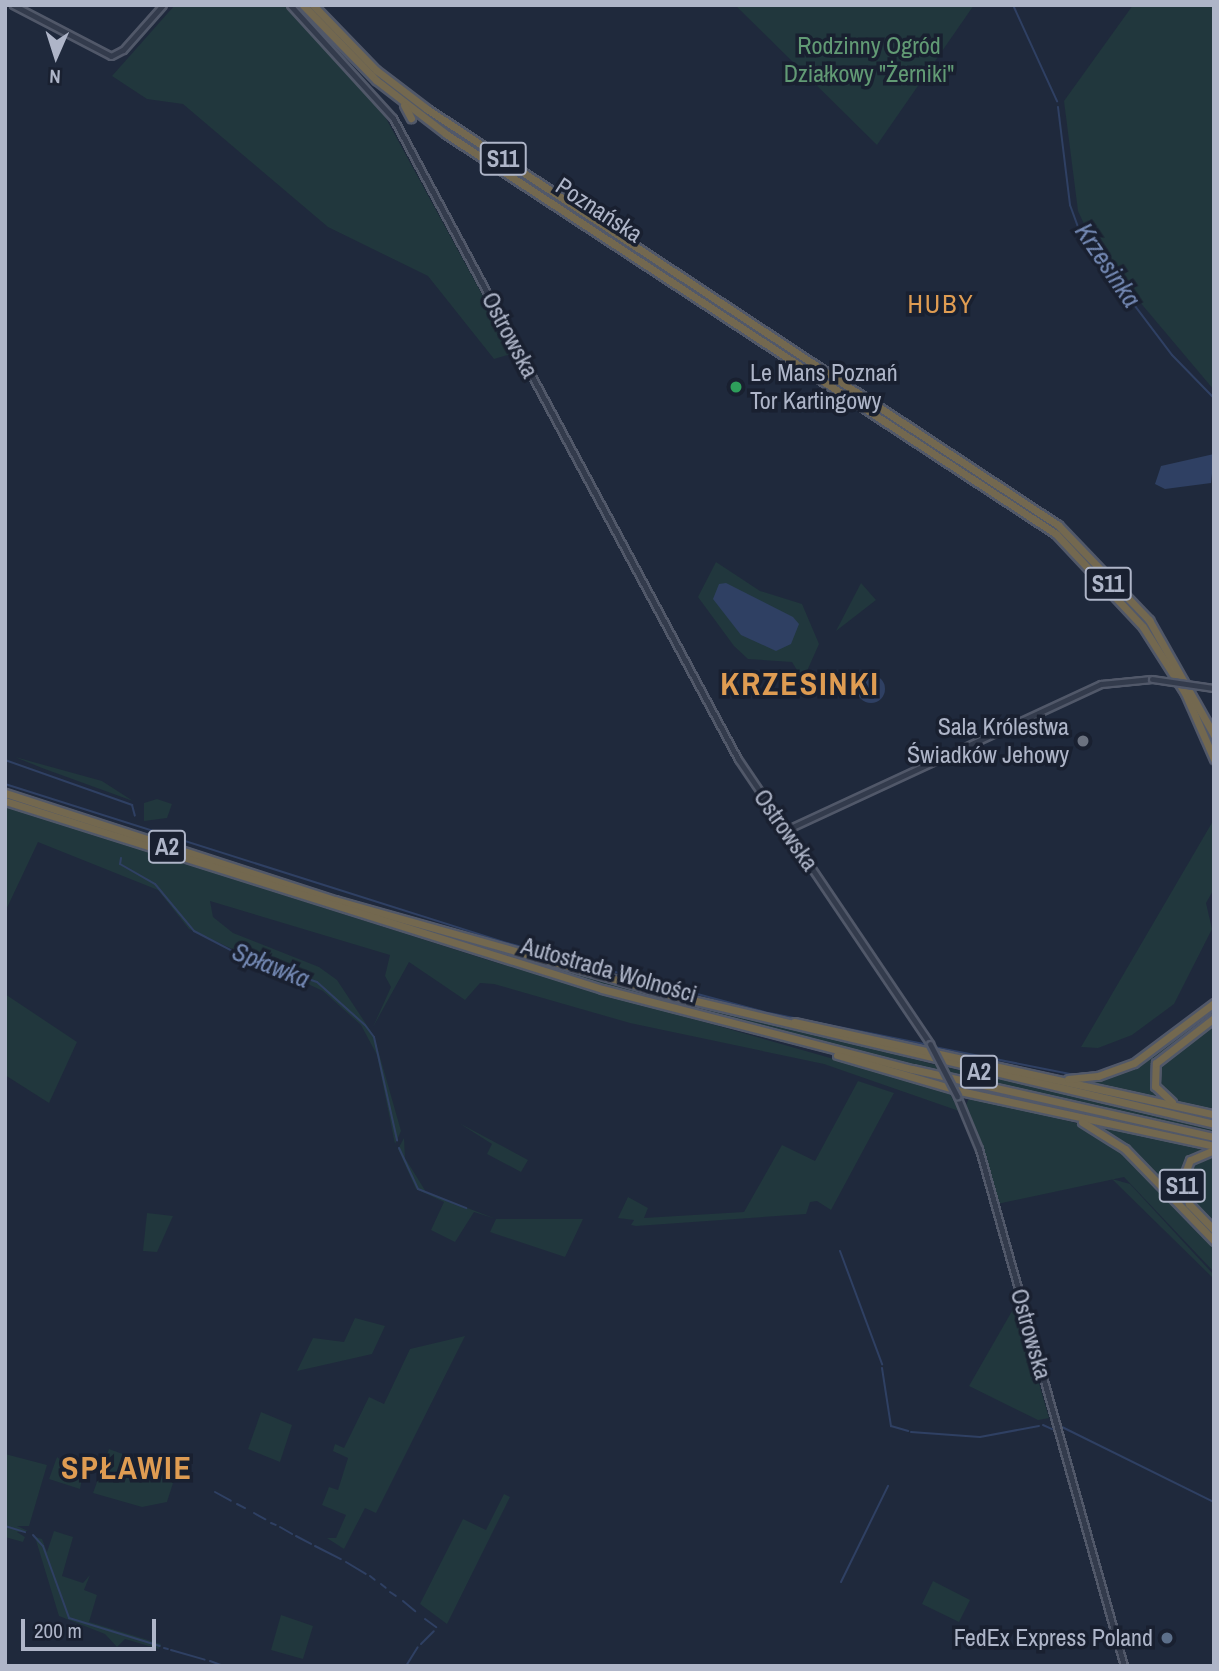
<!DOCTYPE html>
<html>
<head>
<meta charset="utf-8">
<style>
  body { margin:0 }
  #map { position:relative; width:1219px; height:1671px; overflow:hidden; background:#1f293c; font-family:"Archivo Narrow",sans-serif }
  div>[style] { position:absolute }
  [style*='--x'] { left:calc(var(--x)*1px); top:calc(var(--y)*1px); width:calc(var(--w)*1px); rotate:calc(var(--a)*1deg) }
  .green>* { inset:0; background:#21373d }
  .water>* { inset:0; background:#2f4063 }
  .round { border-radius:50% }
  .stream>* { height:2px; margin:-1px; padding:0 1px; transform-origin:1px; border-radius:1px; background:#2f4063 }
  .roads { filter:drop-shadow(2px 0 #515869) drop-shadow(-2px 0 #515869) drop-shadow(0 2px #515869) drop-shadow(0 -2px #515869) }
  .tertiary>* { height:5px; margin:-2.5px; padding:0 2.5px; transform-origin:2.5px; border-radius:2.5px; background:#333b4c }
  .motorway>* { height:7px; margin:-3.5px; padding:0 3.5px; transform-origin:3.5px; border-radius:3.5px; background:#73684f }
  .bridges { filter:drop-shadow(2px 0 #515869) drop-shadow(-2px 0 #515869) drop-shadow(0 2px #515869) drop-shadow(0 -2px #515869) }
  .tertiary-bridge>* { height:5px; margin:-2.5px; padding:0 2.5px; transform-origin:2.5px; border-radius:2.5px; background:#333b4c }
  .dots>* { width:19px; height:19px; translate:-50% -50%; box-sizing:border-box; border:4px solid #192030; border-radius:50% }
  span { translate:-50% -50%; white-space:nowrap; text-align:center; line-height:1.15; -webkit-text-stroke:7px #192030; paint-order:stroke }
  .shield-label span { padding:2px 5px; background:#192030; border:2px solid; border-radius:5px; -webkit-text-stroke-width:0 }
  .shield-label { font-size:23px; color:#aeb5c8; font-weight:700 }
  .park-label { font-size:24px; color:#629b75 }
  .street-label { font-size:24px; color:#aeb5c8 }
  .poi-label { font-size:24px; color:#aeb5c8 }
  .left { translate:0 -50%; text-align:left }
  .right { translate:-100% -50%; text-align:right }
  .water-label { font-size:26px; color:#7388b3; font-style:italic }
  .neighbourhood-label { font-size:26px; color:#df9c52; letter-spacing:2px }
  .district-label { font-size:32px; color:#df9c52; font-weight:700; letter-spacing:2px }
  .frame { position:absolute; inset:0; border:7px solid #aeb5c8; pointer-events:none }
  .north { position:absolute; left:21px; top:21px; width:70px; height:70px; -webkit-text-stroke:5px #192030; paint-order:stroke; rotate:183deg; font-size:19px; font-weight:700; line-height:28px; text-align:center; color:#aeb5c8 }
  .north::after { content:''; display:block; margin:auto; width:24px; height:32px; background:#aeb5c8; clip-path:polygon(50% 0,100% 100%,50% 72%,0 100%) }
  .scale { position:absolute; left:21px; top:1619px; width:135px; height:32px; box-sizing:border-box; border:4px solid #aeb5c8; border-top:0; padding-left:9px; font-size:21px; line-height:24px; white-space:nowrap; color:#aeb5c8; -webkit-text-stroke:5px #192030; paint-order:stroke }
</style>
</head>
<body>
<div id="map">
  <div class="green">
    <div style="clip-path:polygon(175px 5px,284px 5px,383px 113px,514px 353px,494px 359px,428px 276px,328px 227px,183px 104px,147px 99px,112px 76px)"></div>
    <div style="clip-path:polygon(735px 5px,974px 5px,877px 145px)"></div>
    <div style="clip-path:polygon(1133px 5px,1214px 5px,1214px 390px,1096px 250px,1078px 211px,1064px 101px)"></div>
    <div style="clip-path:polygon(716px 562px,760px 591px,802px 604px,819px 644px,807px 671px,800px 675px,792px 662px,748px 659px,734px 646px,698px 597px)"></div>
    <div style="clip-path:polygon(861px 583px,876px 600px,836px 631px)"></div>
    <div style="clip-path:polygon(15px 757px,102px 781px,133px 801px,42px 768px)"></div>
    <div style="clip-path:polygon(5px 796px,369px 914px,936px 1065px,940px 1073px,539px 968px,253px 880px)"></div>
    <div style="clip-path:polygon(157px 799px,172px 804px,167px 818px,144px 821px,144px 803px)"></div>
    <div style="clip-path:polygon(5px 806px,491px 961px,949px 1092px,959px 1111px,824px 1064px,630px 1023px,494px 984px,480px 983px,465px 1000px,409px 962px,373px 1027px,391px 987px,385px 976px,390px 955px,210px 901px,213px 917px,233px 933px,319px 967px,337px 980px,374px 1036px,401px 1131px,395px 1144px,377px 1055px,361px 1025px,323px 991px,189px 929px,158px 890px,38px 842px,5px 912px)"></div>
    <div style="clip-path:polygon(1213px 821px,1214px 889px,1206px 903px,1212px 929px,1174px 1004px,1132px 1035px,1098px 1048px,1081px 1047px)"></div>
    <div style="clip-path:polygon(5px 994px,77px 1042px,49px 1103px,5px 1075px)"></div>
    <div style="clip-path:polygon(1214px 1006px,1214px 1016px,1154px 1062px,1151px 1081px,1162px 1101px,1069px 1080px,1135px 1065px)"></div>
    <div style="clip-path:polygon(1214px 1022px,1214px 1111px,1171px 1101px,1157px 1085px,1158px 1064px)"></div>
    <div style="clip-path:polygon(946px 1067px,1214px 1127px,1214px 1134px,950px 1075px)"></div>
    <div style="clip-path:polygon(858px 1081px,894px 1093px,831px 1210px,817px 1201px,810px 1202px,806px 1214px,636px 1226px,631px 1225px,634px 1220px,618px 1218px,628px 1197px,648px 1208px,644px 1218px,744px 1212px,782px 1145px,815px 1161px)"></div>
    <div style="clip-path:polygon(959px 1093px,1084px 1125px,1128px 1155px,1214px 1244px,1214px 1272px,1124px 1177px,997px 1204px,966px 1105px,969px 1098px)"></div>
    <div style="clip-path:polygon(459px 1123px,528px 1160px,521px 1172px,487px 1154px,492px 1144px)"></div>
    <div style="clip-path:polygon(1092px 1124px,1204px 1147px,1184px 1163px,1179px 1184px,1186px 1204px,1214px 1238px,1131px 1152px)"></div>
    <div style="clip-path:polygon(404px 1138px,405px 1158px,426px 1192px,496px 1219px,583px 1219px,565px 1257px,490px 1232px,496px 1219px,474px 1212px,455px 1242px,431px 1230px,444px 1202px,416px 1189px,398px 1149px)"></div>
    <div style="clip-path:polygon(1214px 1152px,1214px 1227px,1192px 1204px,1184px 1184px,1189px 1164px)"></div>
    <div style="clip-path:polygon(1112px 1179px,1130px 1184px,1214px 1275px,1214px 1279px)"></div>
    <div style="clip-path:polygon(147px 1213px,173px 1216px,157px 1252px,143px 1251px)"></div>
    <div style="clip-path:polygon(1016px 1304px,1049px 1418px,1038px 1420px,969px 1386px)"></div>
    <div style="clip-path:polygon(355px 1318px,385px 1326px,372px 1354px,297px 1371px,313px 1338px,344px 1342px)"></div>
    <div style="clip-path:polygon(465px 1336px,376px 1513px,365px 1508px,344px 1549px,327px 1538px,336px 1538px,346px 1515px,322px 1505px,329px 1487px,338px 1490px,348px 1458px,333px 1451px,335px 1444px,344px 1448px,369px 1397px,384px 1404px,410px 1349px)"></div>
    <div style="clip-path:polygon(261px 1412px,292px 1425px,280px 1462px,248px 1449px)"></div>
    <div style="clip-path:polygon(109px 1449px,169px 1471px,173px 1483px,167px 1502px,142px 1507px,93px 1493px)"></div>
    <div style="clip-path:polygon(5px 1454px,47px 1465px,29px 1526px,17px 1526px,28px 1531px,17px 1532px,25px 1537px,23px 1542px,5px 1537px)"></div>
    <div style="clip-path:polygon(86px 1456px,80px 1489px,49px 1479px,57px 1457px,69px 1466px)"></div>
    <div style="clip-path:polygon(504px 1494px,510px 1497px,447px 1624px,420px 1604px,463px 1519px,486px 1530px)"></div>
    <div style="clip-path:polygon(54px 1531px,73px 1537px,62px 1576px,83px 1583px,90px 1575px,84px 1590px,97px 1595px,89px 1622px,161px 1644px,159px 1649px,125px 1639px,117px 1647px,105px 1634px,59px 1616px,35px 1537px,42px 1539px,47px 1552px)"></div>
    <div style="clip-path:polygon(933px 1581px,970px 1600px,959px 1622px,922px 1604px)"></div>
    <div style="clip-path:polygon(281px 1615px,313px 1626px,303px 1659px,271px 1650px)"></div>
  </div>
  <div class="water">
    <div style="clip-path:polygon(1214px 454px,1211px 483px,1165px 489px,1155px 484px,1161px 466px)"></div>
    <div style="clip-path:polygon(726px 583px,793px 617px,799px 624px,791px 644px,776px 651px,741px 635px,713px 599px,719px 584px)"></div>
    <div class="round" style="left:857px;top:675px;width:28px;height:28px"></div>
  </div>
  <div class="stream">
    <div style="--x:1013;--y:5;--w:106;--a:65.4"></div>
    <div style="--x:1058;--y:107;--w:99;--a:83"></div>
    <div style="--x:1070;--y:205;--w:30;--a:70"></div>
    <div style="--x:1080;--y:233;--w:153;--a:53"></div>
    <div style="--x:1172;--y:355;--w:60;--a:45.7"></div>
    <div style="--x:5;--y:760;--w:135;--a:19.5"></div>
    <div style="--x:132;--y:805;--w:11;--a:75"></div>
    <div style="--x:5;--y:784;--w:527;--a:17.57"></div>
    <div style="--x:507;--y:943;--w:271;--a:15"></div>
    <div style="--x:769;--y:1013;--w:163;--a:11.3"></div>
    <div style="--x:121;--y:858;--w:6;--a:99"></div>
    <div style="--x:120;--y:864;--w:40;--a:29.7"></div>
    <div style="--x:155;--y:884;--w:61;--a:50.3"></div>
    <div style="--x:194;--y:931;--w:56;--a:27.5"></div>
    <div style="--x:244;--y:957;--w:77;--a:18.9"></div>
    <div style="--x:317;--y:982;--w:64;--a:41.9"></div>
    <div style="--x:365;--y:1025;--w:15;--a:53"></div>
    <div style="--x:374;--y:1037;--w:106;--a:77.4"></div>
    <div style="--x:934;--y:1047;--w:145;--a:11.2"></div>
    <div style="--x:1140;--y:1063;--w:20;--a:-33"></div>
    <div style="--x:1152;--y:1064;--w:20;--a:93"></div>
    <div style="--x:1151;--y:1084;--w:16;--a:60"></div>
    <div style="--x:1105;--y:1077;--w:29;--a:-20"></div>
    <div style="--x:399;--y:1148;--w:45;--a:65.1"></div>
    <div style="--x:418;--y:1189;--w:52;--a:21.6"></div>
    <div style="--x:840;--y:1251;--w:121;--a:69.6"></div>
    <div style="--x:882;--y:1368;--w:59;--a:81.2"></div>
    <div style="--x:891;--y:1426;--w:18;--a:16"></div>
    <div style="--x:1043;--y:1425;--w:10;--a:24"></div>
    <div style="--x:1062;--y:1427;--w:169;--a:26.3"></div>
    <div style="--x:911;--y:1432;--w:69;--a:4.1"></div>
    <div style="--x:980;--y:1437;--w:60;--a:-10.6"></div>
    <div style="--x:215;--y:1492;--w:18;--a:29"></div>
    <div style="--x:237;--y:1504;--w:9;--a:27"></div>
    <div style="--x:254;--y:1513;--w:13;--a:29"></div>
    <div style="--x:271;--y:1523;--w:5;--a:22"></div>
    <div style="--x:5;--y:1526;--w:21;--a:17"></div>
    <div style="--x:280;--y:1527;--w:14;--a:30"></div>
    <div style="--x:33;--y:1535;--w:15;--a:48"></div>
    <div style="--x:43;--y:1546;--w:77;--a:70.1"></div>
    <div style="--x:69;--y:1618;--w:95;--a:17.1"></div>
    <div style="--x:296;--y:1536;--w:17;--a:28"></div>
    <div style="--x:315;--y:1546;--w:29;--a:27"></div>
    <div style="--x:346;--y:1562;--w:23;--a:31"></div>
    <div style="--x:370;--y:1576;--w:6;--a:39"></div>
    <div style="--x:841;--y:1582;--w:107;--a:-63.9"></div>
    <div style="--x:381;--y:1584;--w:6;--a:39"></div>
    <div style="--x:390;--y:1592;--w:7;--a:34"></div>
    <div style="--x:403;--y:1601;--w:16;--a:40"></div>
    <div style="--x:425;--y:1619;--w:14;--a:36"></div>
    <div style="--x:421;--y:1644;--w:18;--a:-45"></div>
    <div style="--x:164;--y:1648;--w:4;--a:14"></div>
    <div style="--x:171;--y:1650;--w:35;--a:16"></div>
    <div style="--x:210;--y:1661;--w:15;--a:20"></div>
    <div style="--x:406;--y:1666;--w:22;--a:-58"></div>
  </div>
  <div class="roads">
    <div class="tertiary">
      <div style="--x:13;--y:5;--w:110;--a:27.5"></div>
      <div style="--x:111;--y:56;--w:13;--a:-27"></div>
      <div style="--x:123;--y:50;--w:60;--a:-48.4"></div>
      <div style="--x:290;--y:5;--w:153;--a:47.7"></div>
      <div style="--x:393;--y:118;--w:728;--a:61.71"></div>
      <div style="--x:738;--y:759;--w:344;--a:56"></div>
      <div style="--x:786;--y:830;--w:347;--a:-24.9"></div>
      <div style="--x:1101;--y:684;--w:51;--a:-5.6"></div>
      <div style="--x:957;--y:1096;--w:57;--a:67.5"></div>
      <div style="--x:979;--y:1149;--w:537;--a:74.33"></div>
    </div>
    <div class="motorway">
      <div style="--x:303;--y:5;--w:105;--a:45.8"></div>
      <div style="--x:376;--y:80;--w:88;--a:37.6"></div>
      <div style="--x:446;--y:134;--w:729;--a:33.25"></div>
      <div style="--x:1056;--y:534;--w:127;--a:46.9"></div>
      <div style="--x:1143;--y:627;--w:78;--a:57.5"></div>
      <div style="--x:1185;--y:693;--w:72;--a:66.3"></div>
      <div style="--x:313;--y:5;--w:91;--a:45.9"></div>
      <div style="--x:376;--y:70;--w:64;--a:37.4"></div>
      <div style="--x:427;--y:109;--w:756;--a:33.4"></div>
      <div style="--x:1058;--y:525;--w:132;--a:46.2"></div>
      <div style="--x:1149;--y:620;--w:132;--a:60.5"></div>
      <div style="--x:404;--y:105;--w:15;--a:62"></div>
      <div style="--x:5;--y:793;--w:347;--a:18"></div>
      <div style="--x:335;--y:900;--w:349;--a:15.8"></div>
      <div style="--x:671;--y:995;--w:558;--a:13.36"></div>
      <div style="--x:5;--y:801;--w:626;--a:17.48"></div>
      <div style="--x:602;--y:989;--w:320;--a:14.5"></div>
      <div style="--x:912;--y:1069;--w:310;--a:12.7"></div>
      <div style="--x:794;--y:1022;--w:430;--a:12.4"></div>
      <div style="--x:837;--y:1055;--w:128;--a:16.3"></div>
      <div style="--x:960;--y:1091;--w:260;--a:12.2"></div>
      <div style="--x:1068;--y:1079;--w:30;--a:-6"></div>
      <div style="--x:1098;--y:1076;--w:38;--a:-20"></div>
      <div style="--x:1134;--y:1063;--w:100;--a:-36.9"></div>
      <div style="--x:1172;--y:1102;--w:23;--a:-137"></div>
      <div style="--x:1155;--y:1086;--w:23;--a:-88"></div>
      <div style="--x:1156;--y:1063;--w:73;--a:-37.8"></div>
      <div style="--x:1082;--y:1122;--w:51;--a:32.1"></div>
      <div style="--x:1125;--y:1149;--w:128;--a:45.9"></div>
      <div style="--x:1214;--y:1150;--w:26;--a:157"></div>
      <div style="--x:1190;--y:1160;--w:22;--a:111"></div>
      <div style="--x:1182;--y:1181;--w:24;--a:73"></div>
      <div style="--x:1189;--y:1204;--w:36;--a:46"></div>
    </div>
  </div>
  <div class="bridges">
    <div class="tertiary-bridge">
      <div style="--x:1152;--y:679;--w:63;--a:8.3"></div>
      <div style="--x:930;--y:1044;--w:59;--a:62.6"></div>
    </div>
  </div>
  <div class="dots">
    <div style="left:736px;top:387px;background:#2e9e5b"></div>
    <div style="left:1083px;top:741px;background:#6b7280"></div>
    <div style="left:1167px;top:1638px;background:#5c6f8a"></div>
  </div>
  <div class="shield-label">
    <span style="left:503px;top:159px">S11</span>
    <span style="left:1108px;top:584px">S11</span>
    <span style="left:167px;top:847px">A2</span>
    <span style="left:979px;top:1072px">A2</span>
    <span style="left:1182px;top:1186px">S11</span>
  </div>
  <div class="park-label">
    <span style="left:869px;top:60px">Rodzinny Ogród<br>Działkowy "Żerniki"</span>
  </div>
  <div class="street-label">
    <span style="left:599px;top:210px;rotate:33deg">Poznańska</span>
    <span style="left:510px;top:335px;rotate:62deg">Ostrowska</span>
    <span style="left:786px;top:830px;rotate:55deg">Ostrowska</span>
    <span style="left:609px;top:970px;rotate:16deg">Autostrada Wolności</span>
    <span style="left:1031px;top:1334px;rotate:74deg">Ostrowska</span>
  </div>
  <div class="poi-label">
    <span class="left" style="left:750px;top:387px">Le Mans Poznań<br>Tor Kartingowy</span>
    <span class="right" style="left:1069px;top:741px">Sala Królestwa<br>Świadków Jehowy</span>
    <span class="right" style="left:1153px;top:1638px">FedEx Express Poland</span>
  </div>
  <div class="water-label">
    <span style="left:1108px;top:265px;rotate:56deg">Krzesinka</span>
    <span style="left:271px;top:965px;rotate:22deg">Spławka</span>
  </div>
  <div class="neighbourhood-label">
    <span style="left:941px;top:304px">HUBY</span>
  </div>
  <div class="district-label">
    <span style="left:800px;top:684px">KRZESINKI</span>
    <span style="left:127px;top:1468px">SPŁAWIE</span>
  </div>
  <div class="frame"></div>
  <div class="north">N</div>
  <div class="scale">200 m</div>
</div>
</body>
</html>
